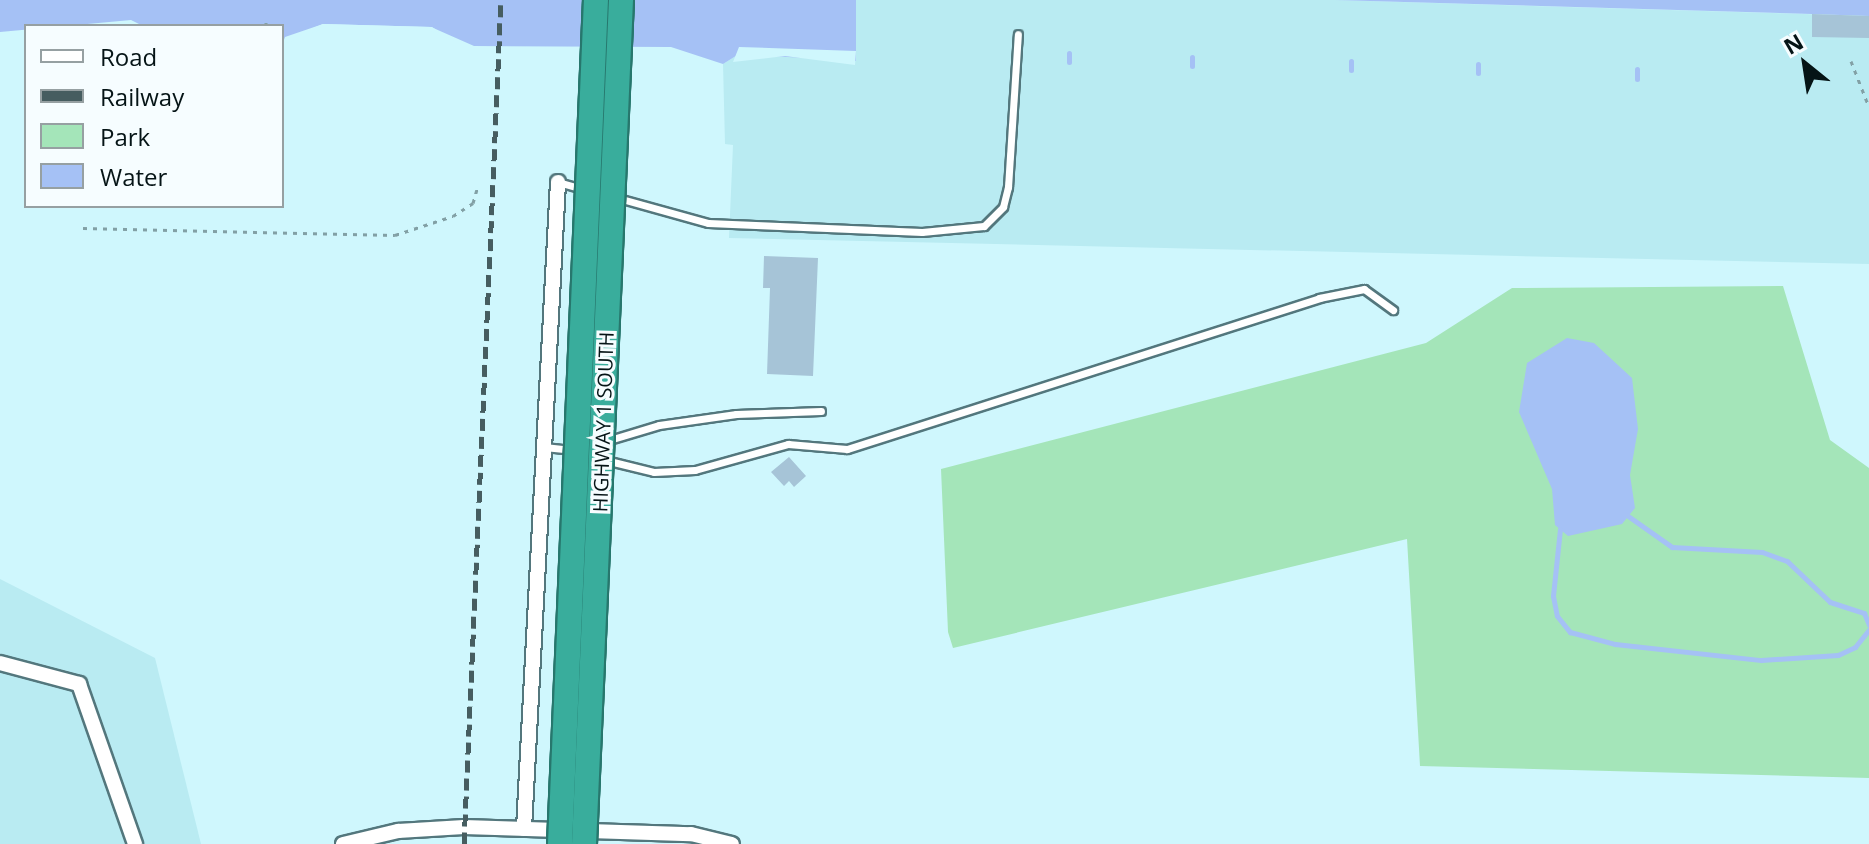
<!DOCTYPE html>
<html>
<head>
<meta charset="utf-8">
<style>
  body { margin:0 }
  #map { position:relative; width:1869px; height:844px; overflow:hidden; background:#cff7fd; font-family:"Open Sans",sans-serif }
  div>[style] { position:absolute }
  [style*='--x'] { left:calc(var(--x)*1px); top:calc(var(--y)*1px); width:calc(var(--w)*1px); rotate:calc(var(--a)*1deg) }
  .built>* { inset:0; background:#b9ebf2 }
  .green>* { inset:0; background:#a4e5b9 }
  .water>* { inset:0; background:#a5c1f5 }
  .pier>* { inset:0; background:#cff7fd }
  .stream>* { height:5px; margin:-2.5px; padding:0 2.5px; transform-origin:2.5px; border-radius:2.5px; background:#a5c1f5 }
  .building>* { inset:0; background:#a6c4d7 }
  .path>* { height:3px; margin-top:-1.5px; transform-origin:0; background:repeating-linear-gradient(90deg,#82a0a5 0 4px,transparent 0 10px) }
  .roads { filter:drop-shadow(2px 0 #53777d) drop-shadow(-2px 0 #53777d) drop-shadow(0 2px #53777d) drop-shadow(0 -2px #53777d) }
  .lane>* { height:7px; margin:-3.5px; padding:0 3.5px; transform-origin:3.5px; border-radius:3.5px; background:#fff }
  .street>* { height:14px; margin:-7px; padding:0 7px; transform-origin:7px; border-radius:7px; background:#fff }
  .rail>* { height:5px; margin-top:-2.5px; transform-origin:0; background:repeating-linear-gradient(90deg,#465d60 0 12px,transparent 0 18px) }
  .bridges { filter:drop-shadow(2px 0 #27776d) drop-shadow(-2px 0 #27776d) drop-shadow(0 2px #27776d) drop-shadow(0 -2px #27776d) }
  .highway-bridge>* { height:24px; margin:-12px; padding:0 12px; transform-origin:12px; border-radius:12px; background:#39ad9c }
  span { translate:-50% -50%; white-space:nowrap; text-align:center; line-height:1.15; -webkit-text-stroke:6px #f6fdff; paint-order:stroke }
  .street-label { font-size:20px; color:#051416 }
  .legend { position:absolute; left:24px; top:24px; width:260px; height:184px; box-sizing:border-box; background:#f6fdff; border:2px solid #96a0a2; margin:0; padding:10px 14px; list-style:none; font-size:24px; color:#051416 }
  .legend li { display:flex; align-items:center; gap:16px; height:40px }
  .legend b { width:40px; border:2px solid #96a0a2 }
  .north { position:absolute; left:1765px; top:24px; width:80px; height:80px; -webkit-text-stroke:6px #f6fdff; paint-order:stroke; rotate:330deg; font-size:22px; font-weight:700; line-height:32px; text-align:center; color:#051416 }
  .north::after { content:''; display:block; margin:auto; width:28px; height:36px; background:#051416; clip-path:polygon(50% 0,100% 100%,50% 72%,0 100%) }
</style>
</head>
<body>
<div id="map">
  <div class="built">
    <div style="clip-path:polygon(856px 0,1335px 0,1869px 16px,1869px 264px,729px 238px,733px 145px,725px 144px,723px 64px,739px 54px,855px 60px)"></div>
    <div style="clip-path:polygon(0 579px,155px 658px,201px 844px,0 844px)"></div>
  </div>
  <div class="green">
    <div style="clip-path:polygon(1783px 286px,1830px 440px,1869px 468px,1869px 778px,1420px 766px,1407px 539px,953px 648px,948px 632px,941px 469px,1426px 343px,1512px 288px)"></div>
  </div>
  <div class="water">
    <div style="clip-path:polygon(0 0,856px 0,856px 61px,739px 54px,723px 64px,671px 47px,474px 46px,431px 27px,323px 24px,282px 41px,282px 26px,143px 26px,131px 20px,0 32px)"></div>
    <div style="clip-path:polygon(1335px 0,1869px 0,1869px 16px,1812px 14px)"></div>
    <div style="clip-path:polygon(1567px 338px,1594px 343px,1632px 378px,1638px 429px,1630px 475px,1635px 508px,1622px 524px,1568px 536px,1555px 525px,1552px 489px,1519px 412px,1527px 363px)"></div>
  </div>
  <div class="pier">
    <div style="clip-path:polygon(323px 24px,432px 27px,455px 42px,431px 31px,324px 28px,282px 45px,285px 37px)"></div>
    <div style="clip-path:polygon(739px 47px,856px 51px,855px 65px,785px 56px,733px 62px)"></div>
  </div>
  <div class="stream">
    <div style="--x:1069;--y:62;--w:9;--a:-90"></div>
    <div style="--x:1192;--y:66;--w:9;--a:-90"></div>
    <div style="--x:1351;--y:70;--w:9;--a:-90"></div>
    <div style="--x:1478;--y:73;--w:9;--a:-90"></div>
    <div style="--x:1637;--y:79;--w:10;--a:-90"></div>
    <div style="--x:1628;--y:516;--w:54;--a:35.2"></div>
    <div style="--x:1672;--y:547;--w:90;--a:3.2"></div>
    <div style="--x:1762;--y:552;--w:27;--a:20"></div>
    <div style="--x:1787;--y:561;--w:59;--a:43.6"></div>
    <div style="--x:1830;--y:602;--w:36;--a:18"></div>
    <div style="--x:1864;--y:613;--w:13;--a:67"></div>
    <div style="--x:1560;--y:529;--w:67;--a:96"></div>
    <div style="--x:1553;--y:596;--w:20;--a:79"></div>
    <div style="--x:1557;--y:616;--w:21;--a:51"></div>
    <div style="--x:1570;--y:632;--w:47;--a:14.9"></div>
    <div style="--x:1615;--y:644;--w:147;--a:6.3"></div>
    <div style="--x:1761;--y:660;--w:77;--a:-3.7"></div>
    <div style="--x:1838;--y:655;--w:19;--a:-25"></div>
    <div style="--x:1855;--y:647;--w:22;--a:-51"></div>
  </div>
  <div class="building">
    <div style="clip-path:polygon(1812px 14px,1869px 16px,1869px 38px,1812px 37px)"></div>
    <div style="clip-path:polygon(764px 256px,818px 258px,813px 376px,767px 374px,770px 288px,763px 288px)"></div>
    <div style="clip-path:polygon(789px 457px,806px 476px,794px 487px,789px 481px,784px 486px,771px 472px)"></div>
  </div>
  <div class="path">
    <div style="--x:266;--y:26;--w:4;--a:-90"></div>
    <div style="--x:1851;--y:61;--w:49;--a:68.6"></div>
    <div style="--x:83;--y:228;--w:312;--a:1.3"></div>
    <div style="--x:395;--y:235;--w:61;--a:-18.1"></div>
    <div style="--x:453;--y:216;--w:24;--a:-33"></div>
    <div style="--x:473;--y:203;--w:19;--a:-74"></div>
  </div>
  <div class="roads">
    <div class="lane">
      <div style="--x:558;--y:182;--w:26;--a:16"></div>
      <div style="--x:618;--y:198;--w:93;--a:15.5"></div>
      <div style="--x:708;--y:223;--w:214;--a:2.4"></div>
      <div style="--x:922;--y:232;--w:62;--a:-5.5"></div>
      <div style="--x:984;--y:226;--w:27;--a:-45"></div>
      <div style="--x:1003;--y:207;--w:21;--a:-76"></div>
      <div style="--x:1008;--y:187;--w:153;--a:-86.3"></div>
      <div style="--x:606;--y:441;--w:55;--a:-16.8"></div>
      <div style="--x:659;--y:425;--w:78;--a:-8.1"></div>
      <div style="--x:736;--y:414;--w:85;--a:-2"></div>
      <div style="--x:544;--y:447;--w:30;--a:6"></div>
      <div style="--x:605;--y:460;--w:50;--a:13.8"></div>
      <div style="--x:654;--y:472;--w:41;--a:-2.8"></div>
      <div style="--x:695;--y:470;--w:97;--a:-15.6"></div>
      <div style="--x:788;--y:444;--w:59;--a:4.8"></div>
      <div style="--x:847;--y:449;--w:496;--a:-17.7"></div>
      <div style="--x:1319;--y:298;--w:46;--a:-11.3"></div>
      <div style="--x:1364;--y:289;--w:36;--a:36"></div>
    </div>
    <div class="street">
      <div style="--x:0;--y:663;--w:82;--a:14.9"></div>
      <div style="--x:79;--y:684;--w:170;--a:70.7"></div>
      <div style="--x:524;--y:829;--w:648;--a:-86.99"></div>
      <div style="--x:343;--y:844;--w:57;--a:-13.3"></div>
      <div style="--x:398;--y:831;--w:66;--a:-3.5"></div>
      <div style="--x:464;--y:827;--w:227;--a:1.8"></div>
      <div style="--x:691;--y:834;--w:42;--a:13.7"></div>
    </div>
  </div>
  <div class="rail">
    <div style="--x:464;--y:844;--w:845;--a:-87.49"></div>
  </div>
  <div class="bridges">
    <div class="highway-bridge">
      <div style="--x:560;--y:844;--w:845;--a:-87.56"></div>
      <div style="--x:584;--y:844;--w:845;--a:-87.49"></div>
    </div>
  </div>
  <div class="street-label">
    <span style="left:603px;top:422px;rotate:-88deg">HIGHWAY 1 SOUTH</span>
  </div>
  <ul class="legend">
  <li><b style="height:10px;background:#fff"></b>Road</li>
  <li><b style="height:10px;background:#465d60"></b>Railway</li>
  <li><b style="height:22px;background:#a4e5b9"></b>Park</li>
  <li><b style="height:22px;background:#a5c1f5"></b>Water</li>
  </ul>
  <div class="north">N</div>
</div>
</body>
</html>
